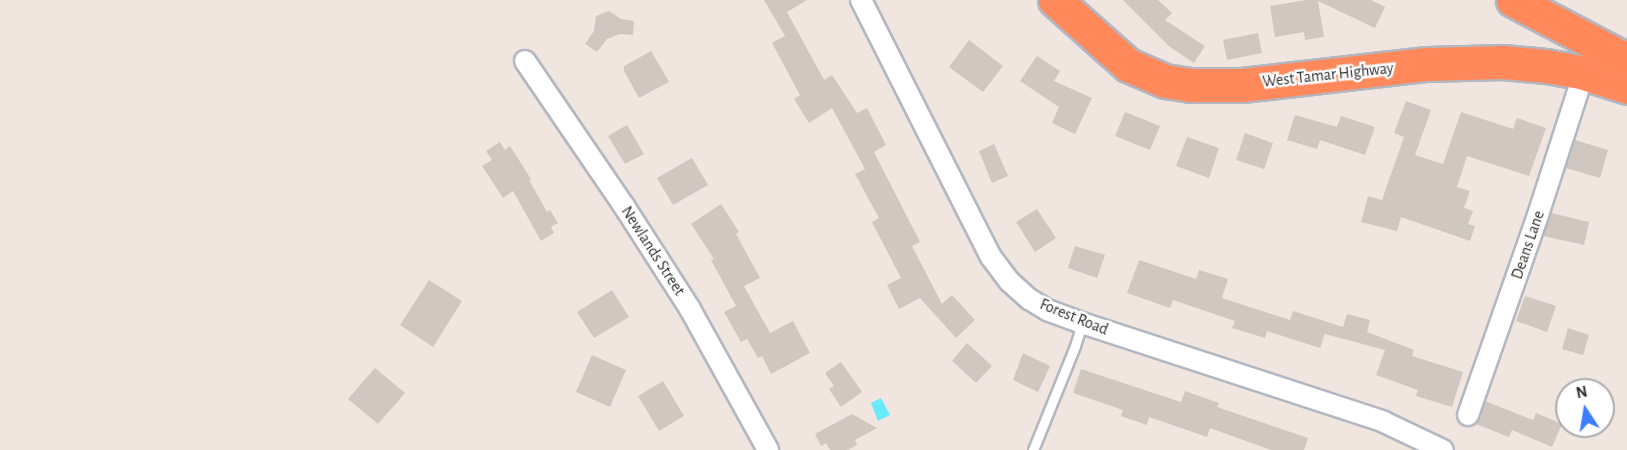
<!DOCTYPE html>
<html>
<head>
<meta charset="utf-8">
<style>
  body { margin:0 }
  #map { position:relative; width:1627px; height:450px; overflow:hidden; background:#f0e6df; font-family:"Alegreya Sans",sans-serif }
  div>[style] { position:absolute }
  [style*='--x'] { left:calc(var(--x)*1px); top:calc(var(--y)*1px); width:calc(var(--w)*1px); rotate:calc(var(--a)*1deg) }
  .water>* { inset:0; background:#69eafb }
  .building>* { inset:0; background:#cfc7c0 }
  .roads { filter:drop-shadow(2px 0 #b3b7c2) drop-shadow(-2px 0 #b3b7c2) drop-shadow(0 2px #b3b7c2) drop-shadow(0 -2px #b3b7c2) }
  .lane>* { height:9px; margin:-4.5px; padding:0 4.5px; transform-origin:4.5px; border-radius:4.5px; background:#fff }
  .street>* { height:20px; margin:-10px; padding:0 10px; transform-origin:10px; border-radius:10px; background:#fff }
  .highway>* { height:33px; margin:-16.5px; padding:0 16.5px; transform-origin:16.5px; border-radius:16.5px; background:#ff895b }
  span { translate:-50% -50%; white-space:nowrap; text-align:center; line-height:1.15; -webkit-text-stroke:5px #fff; paint-order:stroke }
  .street-label { font-size:16px; color:#2d2d2d }
  .north { position:absolute; left:1555px; top:378px; width:60px; height:60px; box-sizing:border-box; background:#fff; border:2px solid #ababab; border-radius:50%; rotate:348deg; font-size:16px; font-weight:700; line-height:24px; text-align:center; color:#2d2d2d }
  .north::after { content:''; display:block; margin:auto; width:21px; height:27px; background:#3d7eff; clip-path:polygon(50% 0,100% 100%,50% 72%,0 100%) }
</style>
</head>
<body>
<div id="map">
  <div class="water">
    <div style="clip-path:polygon(881px 398px,890px 415px,878px 421px,871px 403px)"></div>
  </div>
  <div class="building">
    <div style="clip-path:polygon(764px 0,807px 0,787px 12px,824px 80px,832px 75px,857px 113px,867px 108px,886px 145px,874px 152px,920px 242px,912px 246px,942px 304px,952px 295px,975px 320px,956px 338px,920px 298px,899px 309px,887px 285px,901px 278px,872px 222px,879px 218px,855px 174px,865px 169px,832px 108px,809px 123px,794px 99px,800px 95px,772px 43px,785px 36px)"></div>
    <div style="clip-path:polygon(1123px 0,1158px 0,1172px 13px,1165px 20px,1205px 46px,1194px 63px,1170px 47px)"></div>
    <div style="clip-path:polygon(1307px 0,1371px 0,1385px 7px,1375px 28px,1318px 1px,1324px 37px,1305px 40px,1304px 32px,1275px 37px,1270px 6px)"></div>
    <div style="clip-path:polygon(609px 11px,621px 19px,634px 21px,633px 35px,620px 34px,607px 39px,597px 52px,585px 44px,594px 31px,596px 16px)"></div>
    <div style="clip-path:polygon(1258px 33px,1262px 53px,1227px 60px,1223px 40px)"></div>
    <div style="clip-path:polygon(969px 40px,1003px 66px,983px 92px,949px 67px)"></div>
    <div style="clip-path:polygon(651px 51px,669px 82px,639px 98px,624px 71px,624px 66px)"></div>
    <div style="clip-path:polygon(1037px 56px,1060px 71px,1054px 81px,1092px 98px,1075px 134px,1052px 123px,1059px 107px,1020px 81px)"></div>
    <div style="clip-path:polygon(1406px 101px,1431px 110px,1415px 155px,1443px 164px,1461px 112px,1513px 129px,1517px 118px,1546px 128px,1529px 176px,1467px 156px,1457px 187px,1470px 191px,1464px 208px,1473px 211px,1468px 224px,1475px 226px,1470px 241px,1401px 217px,1397px 231px,1361px 222px,1368px 196px,1382px 200px,1404px 137px,1394px 133px)"></div>
    <div style="clip-path:polygon(1125px 112px,1160px 126px,1150px 150px,1115px 136px)"></div>
    <div style="clip-path:polygon(1295px 115px,1337px 127px,1341px 116px,1375px 127px,1365px 155px,1320px 140px,1317px 149px,1287px 140px)"></div>
    <div style="clip-path:polygon(627px 125px,644px 154px,625px 164px,608px 136px)"></div>
    <div style="clip-path:polygon(1245px 133px,1273px 143px,1264px 169px,1236px 160px)"></div>
    <div style="clip-path:polygon(1187px 137px,1219px 148px,1209px 178px,1176px 166px)"></div>
    <div style="clip-path:polygon(1575px 140px,1608px 150px,1600px 178px,1566px 168px)"></div>
    <div style="clip-path:polygon(500px 142px,505px 150px,510px 146px,531px 179px,529px 180px,547px 212px,550px 210px,558px 223px,551px 227px,554px 233px,541px 241px,513px 191px,503px 198px,482px 166px,492px 160px,486px 151px)"></div>
    <div style="clip-path:polygon(994px 144px,1008px 176px,992px 183px,979px 151px)"></div>
    <div style="clip-path:polygon(692px 158px,708px 185px,673px 205px,657px 178px)"></div>
    <div style="clip-path:polygon(721px 204px,739px 232px,736px 234px,760px 278px,744px 286px,770px 333px,793px 321px,810px 353px,771px 374px,762px 356px,758px 358px,747px 339px,741px 342px,724px 312px,736px 306px,711px 260px,714px 259px,691px 224px)"></div>
    <div style="clip-path:polygon(1037px 209px,1056px 238px,1035px 252px,1016px 222px)"></div>
    <div style="clip-path:polygon(1551px 213px,1589px 222px,1584px 245px,1543px 236px)"></div>
    <div style="clip-path:polygon(1075px 246px,1105px 255px,1097px 278px,1068px 268px)"></div>
    <div style="clip-path:polygon(1139px 260px,1196px 279px,1199px 270px,1228px 279px,1222px 298px,1290px 320px,1293px 311px,1343px 327px,1347px 314px,1370px 320px,1367px 332px,1414px 350px,1412px 356px,1463px 372px,1452px 407px,1416px 396px,1418px 390px,1376px 375px,1385px 350px,1325px 334px,1320px 348px,1267px 331px,1265px 338px,1232px 328px,1235px 321px,1173px 300px,1170px 308px,1127px 293px)"></div>
    <div style="clip-path:polygon(429px 280px,462px 301px,433px 347px,400px 325px)"></div>
    <div style="clip-path:polygon(612px 290px,629px 317px,594px 338px,577px 312px)"></div>
    <div style="clip-path:polygon(1525px 296px,1556px 306px,1547px 332px,1516px 321px)"></div>
    <div style="clip-path:polygon(1568px 328px,1589px 335px,1583px 355px,1562px 349px)"></div>
    <div style="clip-path:polygon(967px 343px,992px 366px,976px 383px,952px 361px)"></div>
    <div style="clip-path:polygon(1023px 353px,1050px 366px,1038px 392px,1013px 380px)"></div>
    <div style="clip-path:polygon(592px 355px,626px 370px,610px 407px,576px 392px)"></div>
    <div style="clip-path:polygon(841px 362px,862px 392px,841px 407px,829px 389px,834px 386px,825px 373px)"></div>
    <div style="clip-path:polygon(375px 368px,405px 393px,378px 424px,348px 399px)"></div>
    <div style="clip-path:polygon(1081px 369px,1181px 402px,1185px 391px,1219px 403px,1217px 407px,1308px 438px,1304px 450px,1271px 450px,1210px 428px,1207px 437px,1149px 417px,1147px 425px,1121px 416px,1123px 410px,1073px 393px)"></div>
    <div style="clip-path:polygon(663px 381px,684px 416px,659px 431px,638px 396px)"></div>
    <div style="clip-path:polygon(1485px 401px,1533px 420px,1536px 413px,1562px 424px,1552px 447px,1512px 430px,1509px 437px,1476px 424px)"></div>
    <div style="clip-path:polygon(852px 414px,877px 428px,855px 440px,857px 445px,847px 450px,830px 450px,826px 443px,821px 446px,815px 434px)"></div>
  </div>
  <div class="roads">
    <div class="lane">
      <div style="--x:1033;--y:450;--w:112;--a:-68"></div>
      <div style="--x:1075;--y:346;--w:24;--a:-73"></div>
    </div>
    <div class="street">
      <div style="--x:861;--y:0;--w:288;--a:63.2"></div>
      <div style="--x:991;--y:257;--w:30;--a:53"></div>
      <div style="--x:1009;--y:281;--w:27;--a:42"></div>
      <div style="--x:1029;--y:299;--w:21;--a:31"></div>
      <div style="--x:1047;--y:310;--w:40;--a:20.2"></div>
      <div style="--x:1085;--y:324;--w:315;--a:18.1"></div>
      <div style="--x:1384;--y:422;--w:65;--a:25.4"></div>
      <div style="--x:525;--y:61;--w:176;--a:55.7"></div>
      <div style="--x:624;--y:206;--w:122;--a:57.3"></div>
      <div style="--x:690;--y:309;--w:161;--a:61"></div>
      <div style="--x:1468;--y:415;--w:212;--a:-70.7"></div>
      <div style="--x:1538;--y:215;--w:149;--a:-72.1"></div>
    </div>
    <div class="highway">
      <div style="--x:1055;--y:0;--w:98;--a:41.7"></div>
      <div style="--x:1128;--y:65;--w:40;--a:23.4"></div>
      <div style="--x:1165;--y:81;--w:26;--a:9"></div>
      <div style="--x:1191;--y:85;--w:51;--a:0"></div>
      <div style="--x:1242;--y:85;--w:186;--a:-6.5"></div>
      <div style="--x:1427;--y:64;--w:76;--a:-1.5"></div>
      <div style="--x:1503;--y:62;--w:43;--a:5.3"></div>
      <div style="--x:1546;--y:66;--w:39;--a:10"></div>
      <div style="--x:1584;--y:73;--w:45;--a:18"></div>
      <div style="--x:1513;--y:0;--w:129;--a:27.8"></div>
    </div>
  </div>
  <div class="street-label">
    <span style="left:1328px;top:75px;rotate:-6deg">West Tamar Highway</span>
    <span style="left:1528px;top:245px;rotate:-71deg">Deans Lane</span>
    <span style="left:653px;top:251px;rotate:57deg">Newlands Street</span>
    <span style="left:1074px;top:317px;rotate:22deg">Forest Road</span>
  </div>
  <div class="north">N</div>
</div>
</body>
</html>
